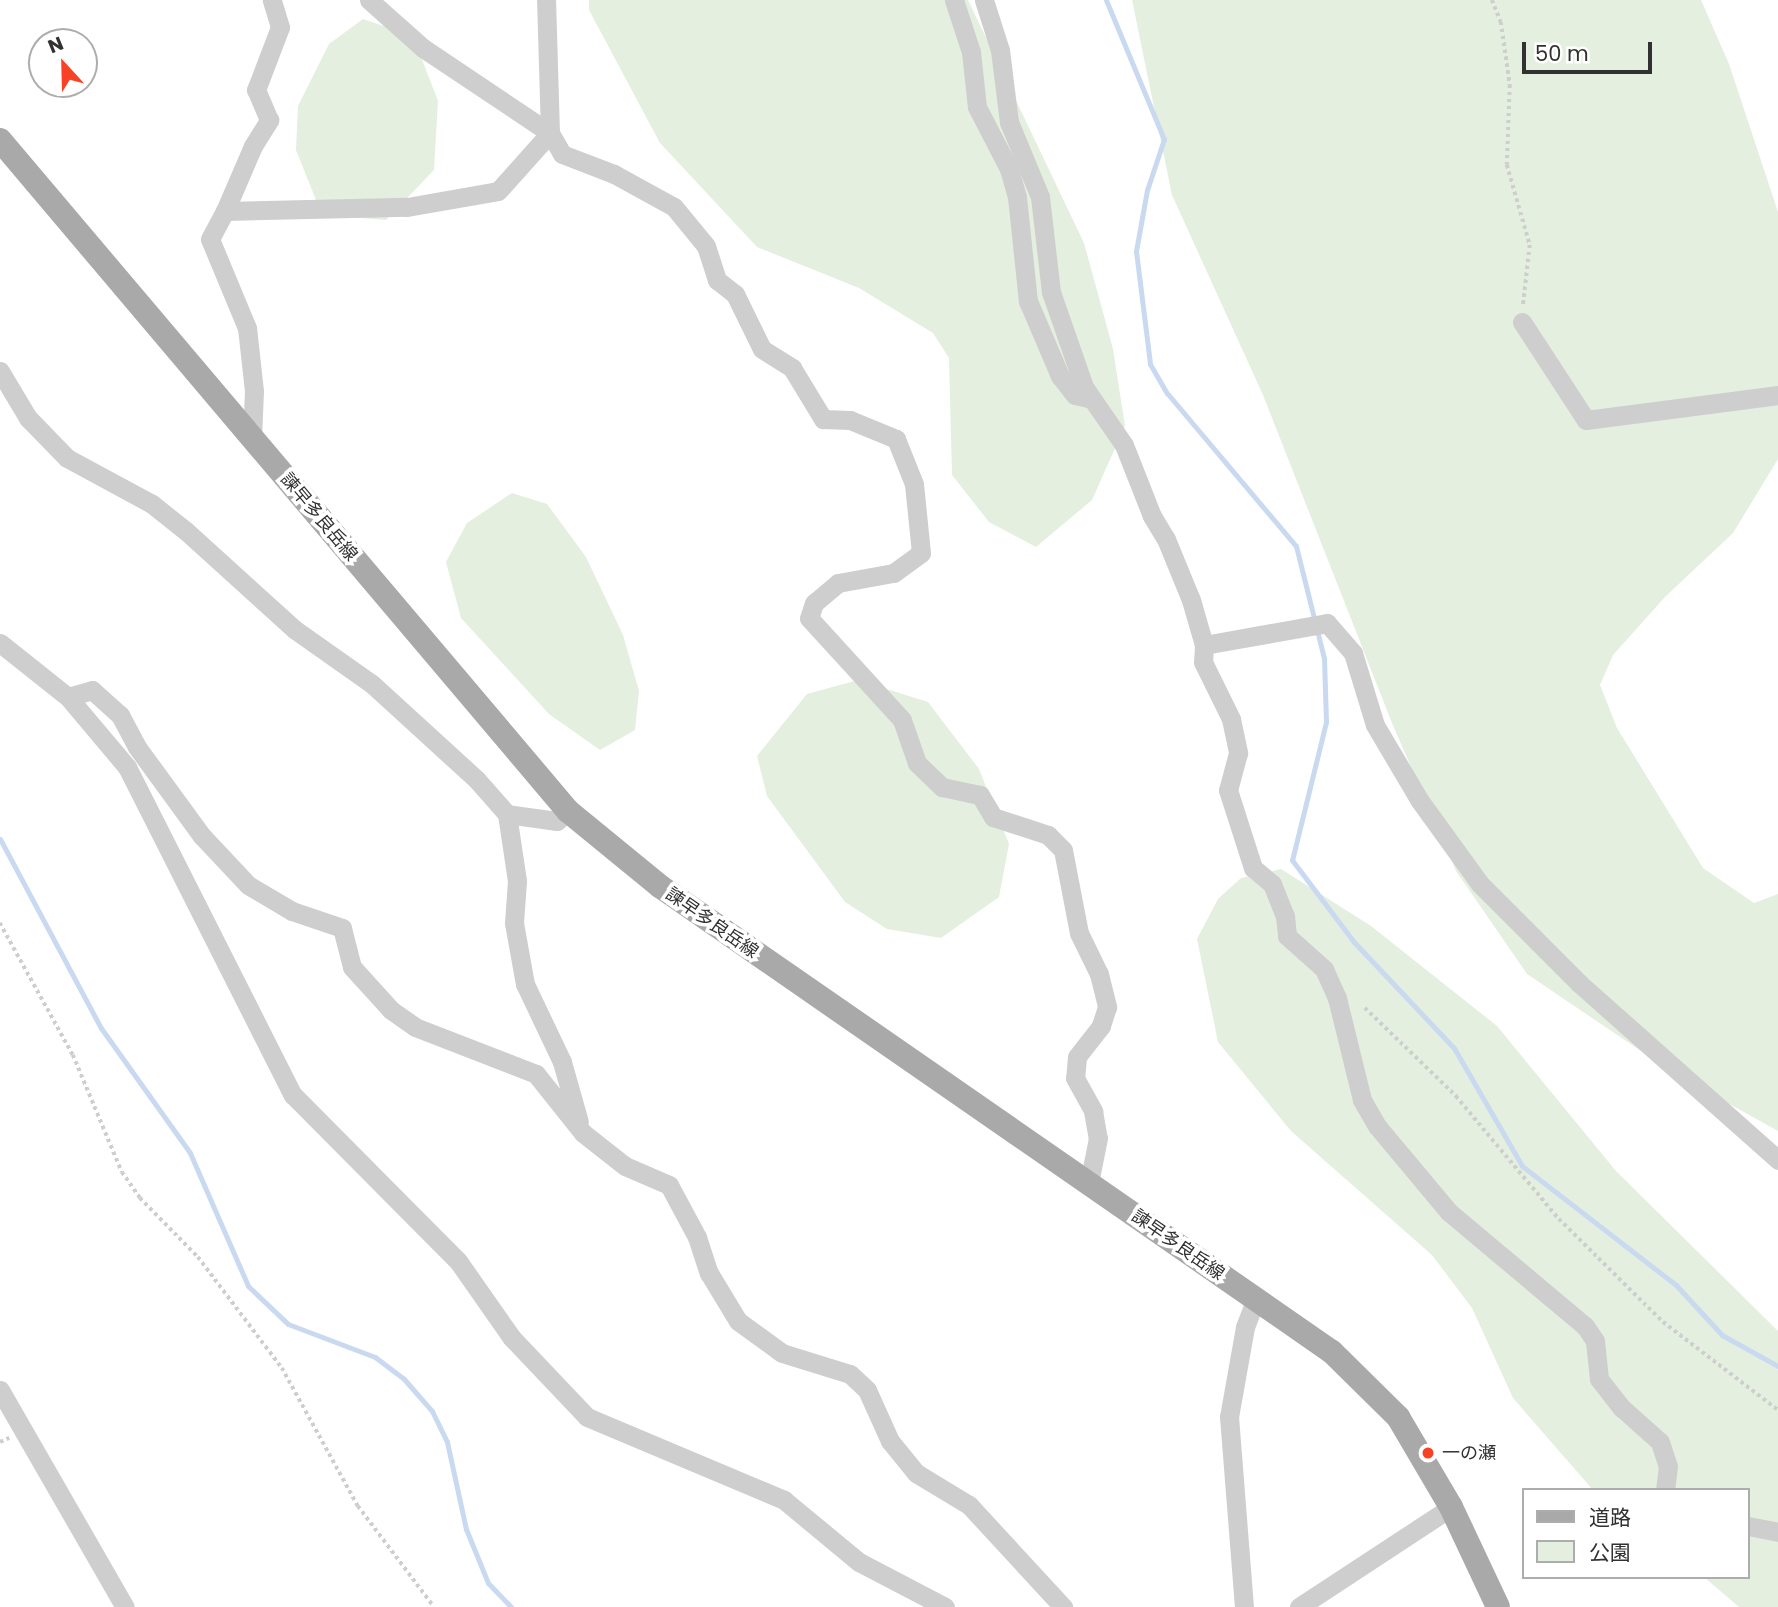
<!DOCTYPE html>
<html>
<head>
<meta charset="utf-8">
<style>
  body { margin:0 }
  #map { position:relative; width:1778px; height:1607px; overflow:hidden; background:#fff; font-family:Poppins,"Noto Sans JP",sans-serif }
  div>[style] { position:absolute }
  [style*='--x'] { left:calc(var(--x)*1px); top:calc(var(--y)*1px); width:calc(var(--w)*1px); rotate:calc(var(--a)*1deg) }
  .green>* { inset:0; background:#e4efdf }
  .stream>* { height:5px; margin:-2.5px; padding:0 2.5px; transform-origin:2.5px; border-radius:2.5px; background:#c9d9f0 }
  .path>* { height:3.5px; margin-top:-1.75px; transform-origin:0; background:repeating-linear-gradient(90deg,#cecece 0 3.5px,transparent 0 7px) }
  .minor>* { height:19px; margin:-9.5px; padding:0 9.5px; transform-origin:9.5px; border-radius:9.5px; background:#cecece }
  .major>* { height:24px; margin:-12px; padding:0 12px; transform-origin:12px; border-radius:12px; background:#a9a9a9 }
  .dots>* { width:19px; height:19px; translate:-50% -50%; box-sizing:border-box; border:4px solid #fff; border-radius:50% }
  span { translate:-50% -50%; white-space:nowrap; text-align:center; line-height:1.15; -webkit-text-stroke:7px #fff; paint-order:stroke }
  .street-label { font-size:18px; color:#313131 }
  .poi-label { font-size:18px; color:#313131 }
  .left { translate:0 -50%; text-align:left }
  .legend { position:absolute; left:1522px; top:1488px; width:228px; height:91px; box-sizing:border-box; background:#fff; border:2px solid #adadad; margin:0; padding:9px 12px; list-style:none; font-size:21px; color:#313131 }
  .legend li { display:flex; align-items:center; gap:14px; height:35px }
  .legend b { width:35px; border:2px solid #adadad }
  .north { position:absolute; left:28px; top:28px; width:70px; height:70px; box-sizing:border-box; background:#fff; border:2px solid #adadad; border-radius:50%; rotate:338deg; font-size:19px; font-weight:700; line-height:28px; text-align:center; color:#313131 }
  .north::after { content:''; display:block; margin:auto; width:24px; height:32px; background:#f74225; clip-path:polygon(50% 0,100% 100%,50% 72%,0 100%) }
  .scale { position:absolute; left:1522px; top:42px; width:130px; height:32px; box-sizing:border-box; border:4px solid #313131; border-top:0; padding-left:9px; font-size:21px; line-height:24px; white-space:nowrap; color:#313131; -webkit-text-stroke:5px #fff; paint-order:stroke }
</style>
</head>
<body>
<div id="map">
  <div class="green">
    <div style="clip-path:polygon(589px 0,968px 0,1084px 243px,1113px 349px,1125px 426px,1092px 500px,1036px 547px,989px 522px,952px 475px,949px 358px,933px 333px,859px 288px,757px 247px,660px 143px,589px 10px)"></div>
    <div style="clip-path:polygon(1132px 0,1701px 0,1729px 64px,1778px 212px,1778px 459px,1733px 533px,1665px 597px,1613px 655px,1600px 685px,1617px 728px,1703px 868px,1754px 903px,1778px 894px,1778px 1131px,1672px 1072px,1527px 974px,1456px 871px,1392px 723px,1263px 395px,1172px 195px)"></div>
    <div style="clip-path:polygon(363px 19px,413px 36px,438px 101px,434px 170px,386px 220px,322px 215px,296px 150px,298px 106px,329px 44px)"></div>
    <div style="clip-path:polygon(512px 493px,547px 504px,586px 557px,623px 635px,639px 691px,635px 730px,600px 750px,549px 714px,461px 618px,446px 562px,467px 523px)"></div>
    <div style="clip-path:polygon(858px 680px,928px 702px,979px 769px,1009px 844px,999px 897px,941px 938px,887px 929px,845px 902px,767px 796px,757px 756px,807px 694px)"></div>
    <div style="clip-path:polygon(1281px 869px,1371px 926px,1497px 1026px,1616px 1171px,1778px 1331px,1778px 1607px,1739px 1607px,1704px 1577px,1748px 1577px,1748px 1490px,1593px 1490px,1513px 1398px,1472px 1308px,1432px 1255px,1291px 1131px,1218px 1042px,1197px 939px,1218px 899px,1241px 878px)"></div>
  </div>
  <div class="stream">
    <div style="--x:1106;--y:0;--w:151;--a:67.4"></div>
    <div style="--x:1164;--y:139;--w:54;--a:108.4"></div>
    <div style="--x:1147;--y:190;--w:62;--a:100.2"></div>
    <div style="--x:1136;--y:251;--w:114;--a:82.9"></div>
    <div style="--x:1150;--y:364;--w:34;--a:60"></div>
    <div style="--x:1167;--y:393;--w:200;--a:49.9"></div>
    <div style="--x:1296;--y:546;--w:115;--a:76"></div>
    <div style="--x:1324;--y:658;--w:64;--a:88.2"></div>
    <div style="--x:1326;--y:722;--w:142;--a:103.8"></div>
    <div style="--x:1292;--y:860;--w:103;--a:52.9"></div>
    <div style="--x:1354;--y:942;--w:146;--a:46.7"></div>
    <div style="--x:1454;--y:1048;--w:136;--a:60"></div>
    <div style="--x:1522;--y:1166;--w:195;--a:37.7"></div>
    <div style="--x:1676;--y:1285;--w:68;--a:47.4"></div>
    <div style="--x:1722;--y:1335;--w:64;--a:29"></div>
    <div style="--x:0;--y:839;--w:214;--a:61.9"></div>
    <div style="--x:101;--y:1028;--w:153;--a:54.5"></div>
    <div style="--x:190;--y:1153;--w:145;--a:66.4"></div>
    <div style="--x:248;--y:1286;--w:55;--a:43.5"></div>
    <div style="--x:288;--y:1324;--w:93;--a:20.8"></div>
    <div style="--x:375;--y:1357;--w:36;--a:37"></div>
    <div style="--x:404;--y:1379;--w:43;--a:48.8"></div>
    <div style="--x:432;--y:1411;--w:34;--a:64"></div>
    <div style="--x:447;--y:1442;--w:89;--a:77.7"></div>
    <div style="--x:466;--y:1529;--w:58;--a:67.8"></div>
    <div style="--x:488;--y:1583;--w:33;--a:46"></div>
  </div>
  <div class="path">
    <div style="--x:1492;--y:0;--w:24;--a:68"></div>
    <div style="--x:1501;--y:22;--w:64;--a:81.9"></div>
    <div style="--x:1510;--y:85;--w:80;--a:92.1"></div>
    <div style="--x:1507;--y:165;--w:83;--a:74"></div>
    <div style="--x:1530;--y:245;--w:62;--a:96.4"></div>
    <div style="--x:0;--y:923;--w:151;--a:61.1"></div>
    <div style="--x:73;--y:1055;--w:127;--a:67.3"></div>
    <div style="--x:122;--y:1172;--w:32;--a:55"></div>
    <div style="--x:140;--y:1198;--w:83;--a:45.5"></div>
    <div style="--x:198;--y:1257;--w:139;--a:52.9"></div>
    <div style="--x:282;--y:1368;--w:158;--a:61.2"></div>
    <div style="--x:358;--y:1506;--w:126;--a:53"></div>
    <div style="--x:1365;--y:1008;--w:127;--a:44"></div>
    <div style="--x:1456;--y:1096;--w:160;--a:50.1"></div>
    <div style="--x:1559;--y:1219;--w:146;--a:44.7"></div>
    <div style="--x:1663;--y:1322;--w:145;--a:37.4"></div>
    <div style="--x:0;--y:1442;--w:10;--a:-24"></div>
  </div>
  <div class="minor">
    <div style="--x:369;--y:0;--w:72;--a:41.6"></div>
    <div style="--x:423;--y:48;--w:153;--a:33.8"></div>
    <div style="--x:550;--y:133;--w:24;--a:60"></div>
    <div style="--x:562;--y:154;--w:56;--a:21"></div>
    <div style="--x:614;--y:174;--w:68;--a:28.8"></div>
    <div style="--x:674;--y:207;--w:50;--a:50.6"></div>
    <div style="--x:706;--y:246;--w:36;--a:72"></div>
    <div style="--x:717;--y:280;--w:23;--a:38"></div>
    <div style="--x:735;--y:294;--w:61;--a:63.9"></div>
    <div style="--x:762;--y:349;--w:36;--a:32"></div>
    <div style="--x:792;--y:368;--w:60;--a:58.7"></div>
    <div style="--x:823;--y:419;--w:27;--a:2"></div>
    <div style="--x:850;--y:420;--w:50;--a:22.4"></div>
    <div style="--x:896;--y:439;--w:48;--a:68.2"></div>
    <div style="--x:914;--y:484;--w:69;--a:84.2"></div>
    <div style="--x:921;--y:553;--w:34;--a:144"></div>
    <div style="--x:893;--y:573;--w:56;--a:169.7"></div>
    <div style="--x:838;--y:583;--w:31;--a:140"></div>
    <div style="--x:814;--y:603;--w:16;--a:108"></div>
    <div style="--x:809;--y:618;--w:138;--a:47.6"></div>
    <div style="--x:902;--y:720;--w:46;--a:70.8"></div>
    <div style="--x:917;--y:763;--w:35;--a:44"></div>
    <div style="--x:942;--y:787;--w:39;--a:12"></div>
    <div style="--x:980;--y:795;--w:26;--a:59"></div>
    <div style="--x:993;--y:817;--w:58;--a:18.1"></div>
    <div style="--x:1048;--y:835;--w:21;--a:45"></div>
    <div style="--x:1063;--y:850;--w:85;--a:79.1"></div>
    <div style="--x:1079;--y:933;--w:46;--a:64"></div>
    <div style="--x:1099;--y:974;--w:34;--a:76"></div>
    <div style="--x:1107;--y:1007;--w:20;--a:108"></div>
    <div style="--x:1101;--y:1026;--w:39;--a:128"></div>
    <div style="--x:1077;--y:1057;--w:21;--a:95"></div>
    <div style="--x:1075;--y:1078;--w:38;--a:61"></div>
    <div style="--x:1093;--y:1111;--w:27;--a:80"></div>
    <div style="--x:1098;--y:1138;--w:46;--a:101.3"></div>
    <div style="--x:954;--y:0;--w:55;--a:71.9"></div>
    <div style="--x:971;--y:52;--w:55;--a:83.8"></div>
    <div style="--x:977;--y:107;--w:70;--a:62.7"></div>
    <div style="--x:1009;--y:169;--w:29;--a:74"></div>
    <div style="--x:1017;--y:197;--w:105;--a:84"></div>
    <div style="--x:1028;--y:301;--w:82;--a:66.9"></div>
    <div style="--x:1060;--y:376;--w:24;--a:52"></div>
    <div style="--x:1075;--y:395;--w:17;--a:13"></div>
    <div style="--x:984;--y:0;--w:52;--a:72.3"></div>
    <div style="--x:1000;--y:50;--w:73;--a:82.9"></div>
    <div style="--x:1009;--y:122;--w:81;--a:67.5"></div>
    <div style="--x:1040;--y:197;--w:96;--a:83.4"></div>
    <div style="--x:1051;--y:292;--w:101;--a:70.8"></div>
    <div style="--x:1084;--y:387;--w:70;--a:55.4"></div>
    <div style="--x:1124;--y:445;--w:76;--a:68.5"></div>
    <div style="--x:1152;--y:516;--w:27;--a:59"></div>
    <div style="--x:1166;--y:539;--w:66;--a:67.7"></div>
    <div style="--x:1191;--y:600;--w:47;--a:73.9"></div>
    <div style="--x:1204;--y:645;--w:17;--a:93"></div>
    <div style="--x:1203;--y:662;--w:64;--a:63.8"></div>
    <div style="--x:1231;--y:719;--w:35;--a:78"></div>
    <div style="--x:1238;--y:753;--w:38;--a:105"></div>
    <div style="--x:1228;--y:790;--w:82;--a:72.2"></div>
    <div style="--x:1253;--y:868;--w:25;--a:40"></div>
    <div style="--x:1272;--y:884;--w:35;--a:68"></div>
    <div style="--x:1285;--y:916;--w:20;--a:84"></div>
    <div style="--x:1287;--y:936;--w:50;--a:41.7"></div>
    <div style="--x:1324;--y:969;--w:32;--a:66"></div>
    <div style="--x:1337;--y:998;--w:105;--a:76.2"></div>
    <div style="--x:1362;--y:1100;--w:30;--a:60"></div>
    <div style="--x:1377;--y:1126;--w:112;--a:50.1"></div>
    <div style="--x:1449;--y:1212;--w:177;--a:40"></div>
    <div style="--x:1585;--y:1326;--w:18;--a:56"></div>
    <div style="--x:1595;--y:1341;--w:38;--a:84"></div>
    <div style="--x:1599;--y:1379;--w:37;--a:52"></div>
    <div style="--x:1622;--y:1408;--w:51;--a:41.8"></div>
    <div style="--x:1660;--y:1442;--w:25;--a:72"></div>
    <div style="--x:1668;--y:1466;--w:24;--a:97"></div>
    <div style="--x:225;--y:211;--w:71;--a:-66.7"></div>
    <div style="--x:253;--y:146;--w:31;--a:-58"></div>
    <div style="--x:269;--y:120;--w:33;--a:-113"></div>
    <div style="--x:256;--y:90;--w:67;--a:-69.1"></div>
    <div style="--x:280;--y:27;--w:28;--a:-107"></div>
    <div style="--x:1522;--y:322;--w:117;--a:56.9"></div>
    <div style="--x:1586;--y:420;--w:194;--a:-7.4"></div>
    <div style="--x:0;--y:371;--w:55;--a:59.2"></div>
    <div style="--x:28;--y:418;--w:56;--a:45.7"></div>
    <div style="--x:67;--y:458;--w:97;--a:28.4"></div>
    <div style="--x:152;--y:504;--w:43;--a:38.5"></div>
    <div style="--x:186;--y:531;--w:146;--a:42.2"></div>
    <div style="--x:294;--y:629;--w:95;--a:35.2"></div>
    <div style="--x:372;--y:684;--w:142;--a:42.4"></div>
    <div style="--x:477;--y:780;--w:45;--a:48.6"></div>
    <div style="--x:252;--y:438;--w:47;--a:-87.6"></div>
    <div style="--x:254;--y:391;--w:63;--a:-96.3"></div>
    <div style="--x:247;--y:328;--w:96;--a:-112.6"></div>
    <div style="--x:210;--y:239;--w:32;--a:-62"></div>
    <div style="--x:225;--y:211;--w:182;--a:-1.3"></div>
    <div style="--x:407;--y:207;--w:92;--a:-10"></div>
    <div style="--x:498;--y:191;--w:78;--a:-48.1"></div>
    <div style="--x:550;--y:133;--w:133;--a:-91.7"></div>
    <div style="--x:0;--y:643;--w:87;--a:38.5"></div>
    <div style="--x:68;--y:697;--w:92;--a:49.9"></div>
    <div style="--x:127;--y:767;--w:368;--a:63.2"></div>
    <div style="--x:293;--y:1095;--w:234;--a:45.2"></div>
    <div style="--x:458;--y:1261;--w:94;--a:55"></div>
    <div style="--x:512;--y:1338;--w:109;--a:46.5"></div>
    <div style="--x:587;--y:1417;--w:214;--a:22.8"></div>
    <div style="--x:784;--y:1500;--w:97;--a:39.6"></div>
    <div style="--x:859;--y:1562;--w:97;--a:27.6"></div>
    <div style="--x:1204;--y:645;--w:125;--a:-10.1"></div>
    <div style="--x:1327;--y:623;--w:40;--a:49"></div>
    <div style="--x:1353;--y:653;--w:75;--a:73"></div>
    <div style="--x:1375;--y:725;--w:88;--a:59.4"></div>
    <div style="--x:1420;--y:801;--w:102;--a:54.1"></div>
    <div style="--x:1480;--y:884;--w:141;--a:45"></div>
    <div style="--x:1580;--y:984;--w:265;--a:41.6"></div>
    <div style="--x:68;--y:697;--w:25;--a:-16"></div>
    <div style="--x:92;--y:690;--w:38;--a:42"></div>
    <div style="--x:120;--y:715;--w:36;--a:62"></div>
    <div style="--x:137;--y:747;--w:110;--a:53.9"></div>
    <div style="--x:202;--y:836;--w:67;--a:46.8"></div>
    <div style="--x:248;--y:885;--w:51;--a:30.6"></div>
    <div style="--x:292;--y:911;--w:53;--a:18.8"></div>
    <div style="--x:342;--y:928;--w:40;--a:75.6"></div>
    <div style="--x:352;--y:967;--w:58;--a:47.8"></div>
    <div style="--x:391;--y:1010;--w:29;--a:35"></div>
    <div style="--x:415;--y:1027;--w:130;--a:21.2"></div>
    <div style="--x:536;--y:1074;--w:75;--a:51.5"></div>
    <div style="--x:583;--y:1133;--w:53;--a:38.2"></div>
    <div style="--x:625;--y:1166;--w:48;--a:23.4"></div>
    <div style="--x:669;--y:1185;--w:59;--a:61.7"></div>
    <div style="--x:697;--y:1237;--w:38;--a:72"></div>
    <div style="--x:709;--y:1273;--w:56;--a:58.9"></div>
    <div style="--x:738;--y:1321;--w:54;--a:36"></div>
    <div style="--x:782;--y:1353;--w:71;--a:17.2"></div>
    <div style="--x:850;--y:1374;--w:23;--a:43"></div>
    <div style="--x:867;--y:1390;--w:56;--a:65.7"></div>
    <div style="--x:890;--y:1441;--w:41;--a:50.9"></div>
    <div style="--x:916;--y:1473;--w:62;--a:31.1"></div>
    <div style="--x:969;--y:1505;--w:139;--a:47.3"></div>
    <div style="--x:568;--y:811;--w:15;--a:138"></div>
    <div style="--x:557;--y:821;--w:50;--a:-172"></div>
    <div style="--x:507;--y:814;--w:68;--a:81.5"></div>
    <div style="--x:517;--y:881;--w:42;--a:94.1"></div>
    <div style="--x:514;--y:923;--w:62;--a:79.8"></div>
    <div style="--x:525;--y:984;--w:86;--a:64.6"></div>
    <div style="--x:562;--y:1062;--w:62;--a:74.2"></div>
    <div style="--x:0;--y:1390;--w:250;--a:60.1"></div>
    <div style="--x:1748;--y:1526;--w:31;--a:11"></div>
    <div style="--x:1244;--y:1607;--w:191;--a:-94.5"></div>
    <div style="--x:1229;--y:1417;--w:91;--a:-79.9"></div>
    <div style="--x:1245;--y:1327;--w:30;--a:-69"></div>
    <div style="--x:1299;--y:1607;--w:182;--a:-33.3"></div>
  </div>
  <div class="major">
    <div style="--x:0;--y:140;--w:879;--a:49.75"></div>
    <div style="--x:568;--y:811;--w:120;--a:39.3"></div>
    <div style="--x:661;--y:887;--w:816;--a:34.72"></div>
    <div style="--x:1332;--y:1352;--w:93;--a:44.6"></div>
    <div style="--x:1398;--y:1417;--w:104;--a:59.5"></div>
    <div style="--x:1451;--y:1507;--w:110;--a:64.8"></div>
  </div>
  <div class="dots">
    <div style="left:1428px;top:1453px;background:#f74225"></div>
  </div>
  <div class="street-label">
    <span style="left:319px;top:517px;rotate:50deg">諫早多良岳線</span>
    <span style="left:712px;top:923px;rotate:35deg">諫早多良岳線</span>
    <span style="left:1178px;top:1245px;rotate:35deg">諫早多良岳線</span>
  </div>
  <div class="poi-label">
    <span class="left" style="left:1442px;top:1453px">一の瀬</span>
  </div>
  <ul class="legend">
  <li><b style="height:9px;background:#a9a9a9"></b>道路</li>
  <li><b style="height:19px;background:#e4efdf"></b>公園</li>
  </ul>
  <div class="north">N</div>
  <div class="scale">50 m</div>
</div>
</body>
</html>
